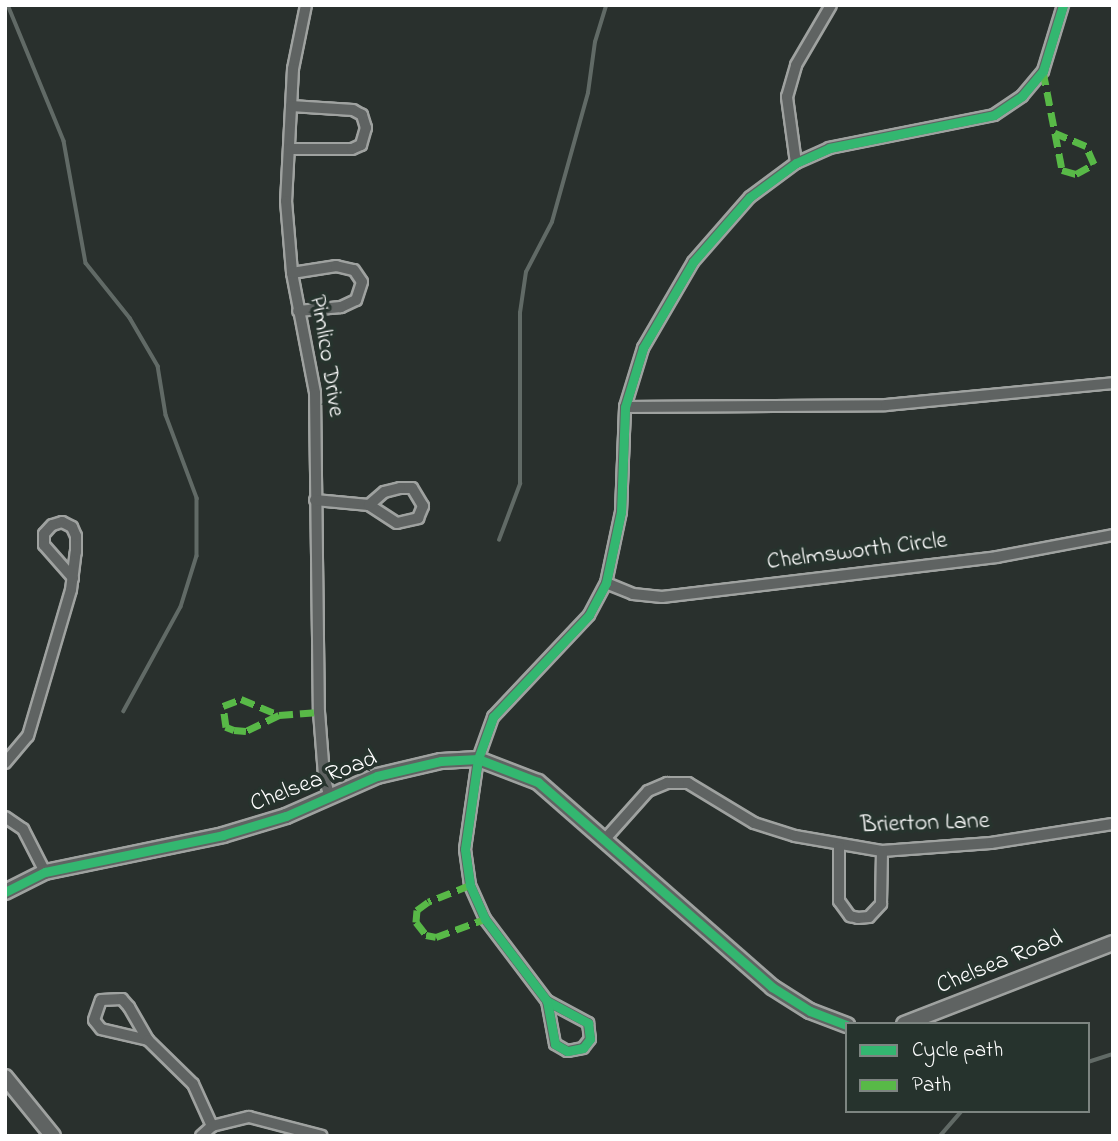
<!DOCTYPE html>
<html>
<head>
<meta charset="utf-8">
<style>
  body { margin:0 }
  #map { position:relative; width:1118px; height:1141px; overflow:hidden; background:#29302d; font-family:"Indie Flower",sans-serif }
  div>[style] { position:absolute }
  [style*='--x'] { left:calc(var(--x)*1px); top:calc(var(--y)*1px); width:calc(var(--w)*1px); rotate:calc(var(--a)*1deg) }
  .stream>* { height:3.5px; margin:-1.75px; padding:0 1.75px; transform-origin:1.75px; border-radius:1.75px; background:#616a66 }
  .roads { filter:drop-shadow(2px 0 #9fa2a0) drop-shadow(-2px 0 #9fa2a0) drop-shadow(0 2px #9fa2a0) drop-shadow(0 -2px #9fa2a0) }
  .street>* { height:10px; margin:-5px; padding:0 5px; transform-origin:5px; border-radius:5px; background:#5f6362 }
  .secondary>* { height:14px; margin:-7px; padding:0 7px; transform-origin:7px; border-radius:7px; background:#5f6362 }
  .quiet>* { height:7px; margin-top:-3.5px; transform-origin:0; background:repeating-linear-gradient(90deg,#58b947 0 14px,transparent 0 21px) }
  .cycleway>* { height:9px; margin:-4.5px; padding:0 4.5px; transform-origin:4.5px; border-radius:4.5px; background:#33b770 }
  span { translate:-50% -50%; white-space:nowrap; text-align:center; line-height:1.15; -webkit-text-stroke:7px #26332d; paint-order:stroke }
  .street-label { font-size:24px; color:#fff }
  .frame { position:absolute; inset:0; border:7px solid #fff; pointer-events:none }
  .legend { position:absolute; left:845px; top:1022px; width:245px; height:91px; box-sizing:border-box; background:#26332d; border:2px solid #7d8581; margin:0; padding:9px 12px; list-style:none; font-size:21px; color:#fff }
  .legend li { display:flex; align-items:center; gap:14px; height:35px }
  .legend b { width:35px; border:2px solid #7d8581 }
</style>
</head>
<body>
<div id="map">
  <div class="stream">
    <div style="--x:8;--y:5;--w:147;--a:67.6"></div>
    <div style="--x:64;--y:141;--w:124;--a:79.8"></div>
    <div style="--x:86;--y:263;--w:70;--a:51.3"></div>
    <div style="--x:130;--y:318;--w:56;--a:59.7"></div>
    <div style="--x:158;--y:366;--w:50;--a:80.7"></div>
    <div style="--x:166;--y:415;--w:89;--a:69.5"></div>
    <div style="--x:197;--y:498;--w:58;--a:90"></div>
    <div style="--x:197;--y:556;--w:53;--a:107.4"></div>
    <div style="--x:181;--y:607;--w:119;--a:118.7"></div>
    <div style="--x:499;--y:540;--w:60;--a:-69.4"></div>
    <div style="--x:520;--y:484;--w:171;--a:-90"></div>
    <div style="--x:520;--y:313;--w:41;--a:-81.7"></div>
    <div style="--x:526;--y:272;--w:56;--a:-62.5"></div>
    <div style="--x:552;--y:222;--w:134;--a:-74.4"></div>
    <div style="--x:588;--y:93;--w:51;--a:-82.2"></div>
    <div style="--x:595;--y:42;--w:39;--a:-73"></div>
    <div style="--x:1088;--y:1062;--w:26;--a:-18"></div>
    <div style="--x:940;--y:1136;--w:33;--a:-49"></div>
  </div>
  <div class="roads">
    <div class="street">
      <div style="--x:306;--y:5;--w:65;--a:101.5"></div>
      <div style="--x:293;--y:69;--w:132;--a:93"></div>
      <div style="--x:286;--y:201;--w:72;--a:85.2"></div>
      <div style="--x:292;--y:273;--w:122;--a:79.1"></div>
      <div style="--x:315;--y:393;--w:319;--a:89.3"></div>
      <div style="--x:319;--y:712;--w:64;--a:85.5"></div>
      <div style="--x:324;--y:776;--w:23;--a:75"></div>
      <div style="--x:289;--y:149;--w:63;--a:0"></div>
      <div style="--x:352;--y:149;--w:10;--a:-24"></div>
      <div style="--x:361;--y:145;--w:18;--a:-74"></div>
      <div style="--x:366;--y:128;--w:14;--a:-107"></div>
      <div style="--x:362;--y:115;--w:10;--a:-151"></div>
      <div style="--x:353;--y:110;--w:62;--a:-176.3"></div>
      <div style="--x:796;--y:163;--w:67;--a:-97.8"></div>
      <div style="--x:787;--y:97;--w:33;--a:-74"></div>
      <div style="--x:796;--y:65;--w:69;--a:-59.7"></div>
      <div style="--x:292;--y:273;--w:45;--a:-9"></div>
      <div style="--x:336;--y:266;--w:18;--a:13"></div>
      <div style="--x:354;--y:270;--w:14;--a:56"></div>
      <div style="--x:362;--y:282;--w:19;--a:108"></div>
      <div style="--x:356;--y:300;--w:17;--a:155"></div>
      <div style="--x:341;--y:307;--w:43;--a:174.7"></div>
      <div style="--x:625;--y:407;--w:261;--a:-0.4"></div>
      <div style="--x:886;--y:405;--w:228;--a:-5.5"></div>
      <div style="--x:315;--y:500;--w:54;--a:5.3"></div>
      <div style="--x:369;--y:505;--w:33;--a:33"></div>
      <div style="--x:397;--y:523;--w:22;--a:-13"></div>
      <div style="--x:418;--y:518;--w:13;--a:-67"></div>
      <div style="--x:423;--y:506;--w:21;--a:-121"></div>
      <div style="--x:412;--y:488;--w:12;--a:180"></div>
      <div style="--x:400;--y:488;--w:16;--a:166"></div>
      <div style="--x:384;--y:492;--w:20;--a:139"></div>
      <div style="--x:606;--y:583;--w:29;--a:22"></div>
      <div style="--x:633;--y:594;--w:29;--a:6"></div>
      <div style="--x:662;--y:597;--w:337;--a:-6.8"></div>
      <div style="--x:997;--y:557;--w:118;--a:-10.7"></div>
      <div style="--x:5;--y:763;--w:35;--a:-50"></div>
      <div style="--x:28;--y:736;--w:152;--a:-73.6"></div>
      <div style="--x:71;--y:590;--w:38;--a:-83"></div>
      <div style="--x:76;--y:552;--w:16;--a:-90"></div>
      <div style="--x:76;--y:536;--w:10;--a:-114"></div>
      <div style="--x:72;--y:527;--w:11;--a:-153"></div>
      <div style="--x:62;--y:522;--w:10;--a:163"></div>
      <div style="--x:52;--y:525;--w:12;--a:132"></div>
      <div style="--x:44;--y:534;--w:11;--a:90"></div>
      <div style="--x:44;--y:545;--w:44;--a:48.7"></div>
      <div style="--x:5;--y:817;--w:22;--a:34"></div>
      <div style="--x:23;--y:829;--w:48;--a:62.9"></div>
      <div style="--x:606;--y:838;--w:63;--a:-48.2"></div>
      <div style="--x:648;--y:791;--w:21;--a:-23"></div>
      <div style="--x:667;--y:783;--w:21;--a:0"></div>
      <div style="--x:688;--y:783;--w:77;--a:31.2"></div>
      <div style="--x:754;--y:823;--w:43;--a:17.6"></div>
      <div style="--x:795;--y:836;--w:88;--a:9.8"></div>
      <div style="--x:882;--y:851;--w:109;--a:-4.2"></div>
      <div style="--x:991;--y:843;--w:123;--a:-8.9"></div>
      <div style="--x:839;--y:847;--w:54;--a:90"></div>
      <div style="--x:839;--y:901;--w:19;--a:54"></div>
      <div style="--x:850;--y:916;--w:8;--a:14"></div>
      <div style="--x:858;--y:918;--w:11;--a:-5"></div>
      <div style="--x:869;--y:917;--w:18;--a:-47"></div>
      <div style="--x:881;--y:904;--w:53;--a:-88.9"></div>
      <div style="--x:547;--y:1001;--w:47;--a:28.2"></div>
      <div style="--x:588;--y:1023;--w:16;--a:83"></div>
      <div style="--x:590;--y:1039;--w:11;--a:128"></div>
      <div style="--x:583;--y:1048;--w:16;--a:169"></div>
      <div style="--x:567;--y:1051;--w:14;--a:-150"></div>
      <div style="--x:555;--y:1044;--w:44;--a:-100.5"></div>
      <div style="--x:547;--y:1001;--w:103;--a:-127.1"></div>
      <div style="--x:485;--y:919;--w:37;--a:-114"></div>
      <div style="--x:470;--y:885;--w:36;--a:-98"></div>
      <div style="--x:465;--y:849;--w:91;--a:-81.8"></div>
      <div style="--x:478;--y:759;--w:45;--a:-70.3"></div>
      <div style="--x:493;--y:717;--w:140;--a:-46.7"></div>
      <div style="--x:589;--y:615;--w:36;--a:-62"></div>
      <div style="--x:606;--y:583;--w:73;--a:-78.1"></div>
      <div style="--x:621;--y:512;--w:105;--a:-87.8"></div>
      <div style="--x:625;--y:407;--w:62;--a:-73"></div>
      <div style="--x:643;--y:348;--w:99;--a:-59.8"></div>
      <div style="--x:693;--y:262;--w:86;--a:-48.8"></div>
      <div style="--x:750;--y:197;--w:57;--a:-36.5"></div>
      <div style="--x:796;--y:163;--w:36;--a:-24"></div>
      <div style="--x:829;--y:148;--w:168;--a:-11.3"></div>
      <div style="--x:994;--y:115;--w:34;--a:-34"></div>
      <div style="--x:1022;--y:96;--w:33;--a:-50"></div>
      <div style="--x:1043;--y:71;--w:69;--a:-73.1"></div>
      <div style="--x:148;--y:1040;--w:48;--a:-166.8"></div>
      <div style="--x:101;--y:1029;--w:11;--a:-128"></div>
      <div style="--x:94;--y:1020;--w:21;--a:-71"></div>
      <div style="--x:101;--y:1000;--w:21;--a:-3"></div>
      <div style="--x:122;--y:999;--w:11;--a:49"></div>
      <div style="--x:129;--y:1007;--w:38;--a:60"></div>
      <div style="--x:148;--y:1040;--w:63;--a:44.4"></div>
      <div style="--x:193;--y:1084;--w:46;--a:65.7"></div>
      <div style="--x:201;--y:1136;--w:15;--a:-42"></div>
      <div style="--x:212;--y:1126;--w:38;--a:-14"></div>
      <div style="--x:249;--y:1117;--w:75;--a:14.6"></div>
    </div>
    <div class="secondary">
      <div style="--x:5;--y:892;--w:45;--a:-26.6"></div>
      <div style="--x:45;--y:872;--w:182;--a:-11.7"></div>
      <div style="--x:223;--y:835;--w:66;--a:-16.8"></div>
      <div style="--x:286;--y:816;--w:99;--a:-23.7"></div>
      <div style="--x:377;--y:776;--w:66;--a:-13.2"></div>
      <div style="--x:441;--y:761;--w:37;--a:-3"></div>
      <div style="--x:478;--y:759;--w:64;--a:21"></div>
      <div style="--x:538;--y:782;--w:311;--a:41.2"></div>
      <div style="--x:772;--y:987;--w:45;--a:32.3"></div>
      <div style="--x:810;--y:1011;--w:40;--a:21"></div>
      <div style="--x:904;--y:1024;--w:224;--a:-21.2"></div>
      <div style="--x:5;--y:1077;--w:76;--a:50.9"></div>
    </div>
  </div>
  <div class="quiet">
    <div style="--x:1043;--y:71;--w:101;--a:79.1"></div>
    <div style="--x:1062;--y:170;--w:15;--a:16"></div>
    <div style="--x:1076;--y:174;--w:21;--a:-29"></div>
    <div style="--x:1094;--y:164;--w:20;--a:-114"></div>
    <div style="--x:1086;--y:146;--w:34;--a:-157"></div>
    <div style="--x:279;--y:715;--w:37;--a:154"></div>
    <div style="--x:246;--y:731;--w:12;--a:-175"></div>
    <div style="--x:234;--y:730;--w:9;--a:-159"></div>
    <div style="--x:226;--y:727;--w:21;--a:-98"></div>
    <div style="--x:223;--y:706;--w:19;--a:-21"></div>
    <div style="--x:241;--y:699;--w:41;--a:22.8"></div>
    <div style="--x:279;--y:715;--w:40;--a:-4.3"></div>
    <div style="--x:470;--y:885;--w:45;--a:158"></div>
    <div style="--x:428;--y:902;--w:14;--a:144"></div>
    <div style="--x:417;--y:910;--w:12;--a:95"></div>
    <div style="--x:416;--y:922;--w:16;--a:52"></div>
    <div style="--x:426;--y:935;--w:10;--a:11"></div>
    <div style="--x:436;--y:937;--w:52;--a:-20.2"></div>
  </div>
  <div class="cycleway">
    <div style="--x:5;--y:892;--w:45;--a:-26.6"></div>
    <div style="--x:45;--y:872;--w:182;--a:-11.7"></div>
    <div style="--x:223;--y:835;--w:66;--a:-16.8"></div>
    <div style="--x:286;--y:816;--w:99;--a:-23.7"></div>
    <div style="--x:377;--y:776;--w:66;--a:-13.2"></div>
    <div style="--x:441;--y:761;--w:37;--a:-3"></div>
    <div style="--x:478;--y:759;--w:64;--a:21"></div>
    <div style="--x:538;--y:782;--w:311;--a:41.2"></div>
    <div style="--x:772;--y:987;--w:45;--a:32.3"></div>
    <div style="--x:810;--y:1011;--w:40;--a:21"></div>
    <div style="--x:547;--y:1001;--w:47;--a:28.2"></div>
    <div style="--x:588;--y:1023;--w:16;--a:83"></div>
    <div style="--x:590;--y:1039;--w:11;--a:128"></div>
    <div style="--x:583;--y:1048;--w:16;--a:169"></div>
    <div style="--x:567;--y:1051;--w:14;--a:-150"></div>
    <div style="--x:555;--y:1044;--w:44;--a:-100.5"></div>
    <div style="--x:547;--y:1001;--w:103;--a:-127.1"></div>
    <div style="--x:485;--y:919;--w:37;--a:-114"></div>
    <div style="--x:470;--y:885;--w:36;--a:-98"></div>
    <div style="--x:465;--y:849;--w:91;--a:-81.8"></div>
    <div style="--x:478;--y:759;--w:45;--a:-70.3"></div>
    <div style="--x:493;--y:717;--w:140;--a:-46.7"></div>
    <div style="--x:589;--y:615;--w:36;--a:-62"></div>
    <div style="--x:606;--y:583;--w:73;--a:-78.1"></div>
    <div style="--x:621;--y:512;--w:105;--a:-87.8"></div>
    <div style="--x:625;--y:407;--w:62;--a:-73"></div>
    <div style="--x:643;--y:348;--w:99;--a:-59.8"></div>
    <div style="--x:693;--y:262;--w:86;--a:-48.8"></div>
    <div style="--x:750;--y:197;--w:57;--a:-36.5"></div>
    <div style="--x:796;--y:163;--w:36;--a:-24"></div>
    <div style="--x:829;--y:148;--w:168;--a:-11.3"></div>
    <div style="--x:994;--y:115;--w:34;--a:-34"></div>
    <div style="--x:1022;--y:96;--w:33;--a:-50"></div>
    <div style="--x:1043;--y:71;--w:69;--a:-73.1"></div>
  </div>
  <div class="street-label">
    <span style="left:326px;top:356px;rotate:81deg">Pimlico Drive</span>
    <span style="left:857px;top:552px;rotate:-7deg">Chelmsworth Circle</span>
    <span style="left:314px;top:782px;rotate:-21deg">Chelsea Road</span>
    <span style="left:925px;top:824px;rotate:-2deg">Brierton Lane</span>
    <span style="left:1000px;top:963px;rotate:-22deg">Chelsea Road</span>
  </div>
  <div class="frame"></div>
  <ul class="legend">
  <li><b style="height:9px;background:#33b770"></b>Cycle path</li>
  <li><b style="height:9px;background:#58b947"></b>Path</li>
  </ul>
</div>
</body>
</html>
